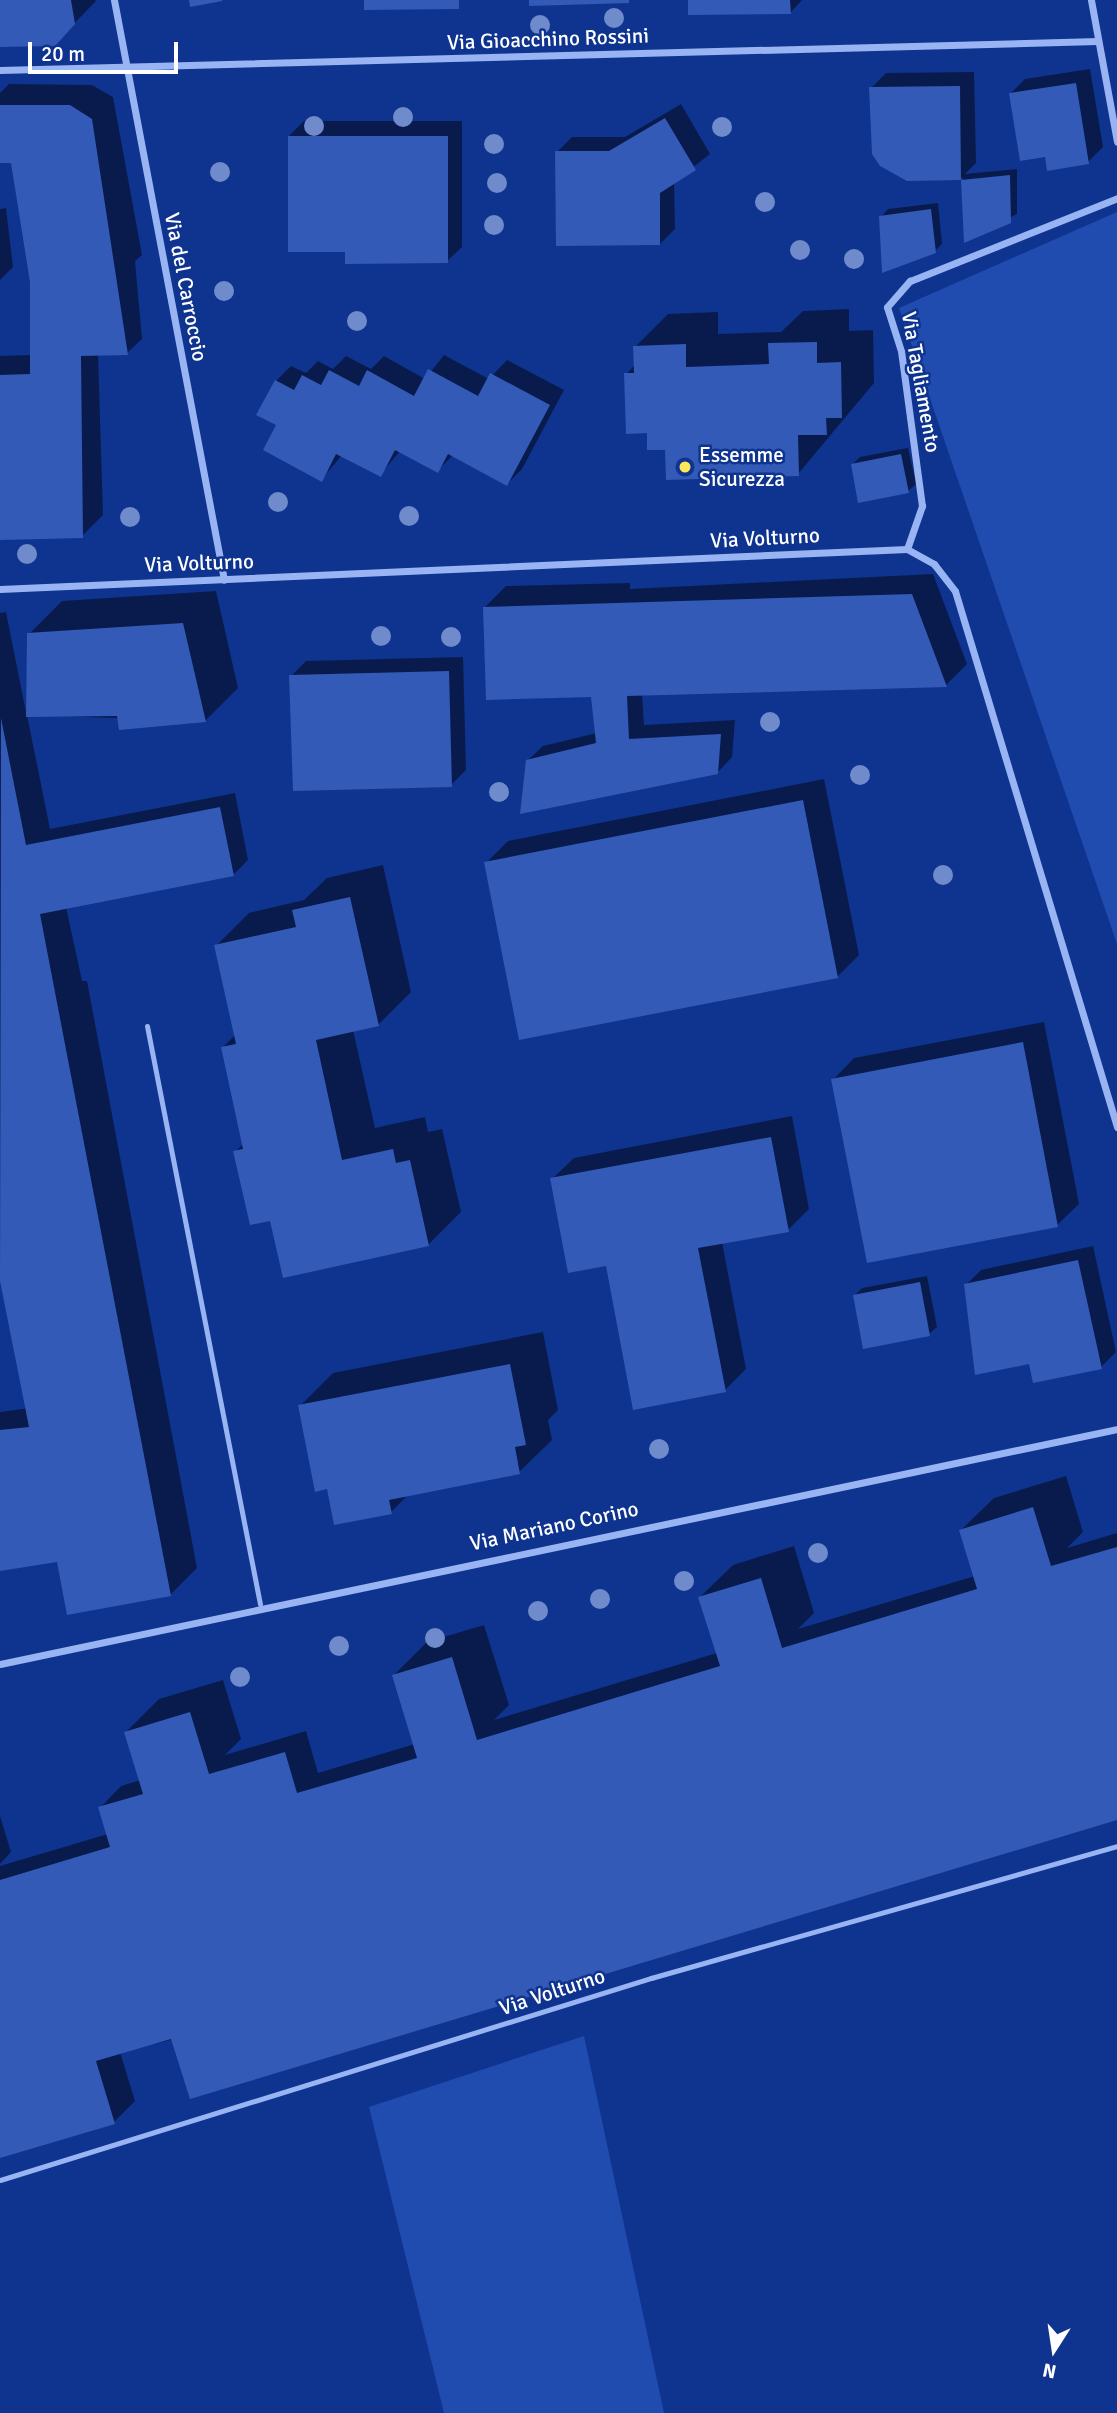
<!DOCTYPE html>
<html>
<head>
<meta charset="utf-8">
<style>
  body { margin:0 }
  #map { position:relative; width:1117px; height:2413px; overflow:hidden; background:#0f348f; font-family:Signika,sans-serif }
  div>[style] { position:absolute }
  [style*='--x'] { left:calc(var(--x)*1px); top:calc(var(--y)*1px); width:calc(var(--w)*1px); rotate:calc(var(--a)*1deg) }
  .green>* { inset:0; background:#204caf }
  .shadow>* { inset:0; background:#0007 }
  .building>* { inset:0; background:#335ab7 }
  .lane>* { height:5px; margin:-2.5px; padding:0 2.5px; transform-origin:2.5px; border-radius:2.5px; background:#98b4f3 }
  .street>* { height:7px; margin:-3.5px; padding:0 3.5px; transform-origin:3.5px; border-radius:3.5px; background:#98b4f3 }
  .trees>* { width:20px; height:20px; margin:-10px; border-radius:50%; background:#708bcc }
  .dots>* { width:19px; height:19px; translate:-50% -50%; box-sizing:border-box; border:4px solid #0f348f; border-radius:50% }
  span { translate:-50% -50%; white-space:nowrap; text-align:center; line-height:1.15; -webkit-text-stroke:5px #0f348f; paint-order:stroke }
  .street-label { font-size:21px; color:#fff }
  .poi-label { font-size:21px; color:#fff }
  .left { translate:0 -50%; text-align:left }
  .north { position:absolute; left:1019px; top:2315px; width:70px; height:70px; -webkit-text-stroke:5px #0f348f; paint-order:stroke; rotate:192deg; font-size:19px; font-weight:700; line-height:28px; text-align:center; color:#fff }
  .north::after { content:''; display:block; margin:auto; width:24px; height:32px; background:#fff; clip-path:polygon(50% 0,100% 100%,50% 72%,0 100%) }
  .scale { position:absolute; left:28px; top:42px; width:150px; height:32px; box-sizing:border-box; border:4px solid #fff; border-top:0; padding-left:9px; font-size:21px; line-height:24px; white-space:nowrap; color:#fff; -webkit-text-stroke:5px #0f348f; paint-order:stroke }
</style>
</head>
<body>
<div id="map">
  <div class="green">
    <div style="clip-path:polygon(1117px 212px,1117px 944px,899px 308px)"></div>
    <div style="clip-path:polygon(584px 2036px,664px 2413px,444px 2413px,369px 2107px)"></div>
  </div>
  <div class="shadow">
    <div style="clip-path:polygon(0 0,95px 0,96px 1px,54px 44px,0 45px)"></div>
    <div style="clip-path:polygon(690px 0,802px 0,790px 13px)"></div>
    <div style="clip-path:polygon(1090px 69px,1103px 147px,1088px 162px,1046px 155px,1010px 94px,1025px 79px)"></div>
    <div style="clip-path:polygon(974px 72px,976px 163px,965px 174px,1017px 169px,1017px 214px,965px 240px,963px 178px,907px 179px,871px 88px,886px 73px)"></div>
    <div style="clip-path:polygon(9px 84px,92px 85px,113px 97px,142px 255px,135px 261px,142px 339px,127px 353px,98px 354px,103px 515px,82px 536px,0 539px,0 356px,32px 355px,32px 282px,12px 162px,0 162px,0 93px)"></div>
    <div style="clip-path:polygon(681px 104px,710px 154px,674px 182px,675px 229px,660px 244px,557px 152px,572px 137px,625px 137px)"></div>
    <div style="clip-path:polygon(304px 121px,462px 121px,462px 247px,447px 261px,347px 250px,289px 136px)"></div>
    <div style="clip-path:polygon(938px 203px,942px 244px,935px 251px,881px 217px,888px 209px)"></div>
    <div style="clip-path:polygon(6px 208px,13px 267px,0 280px,0 209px)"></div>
    <div style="clip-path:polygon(849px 309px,849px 331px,873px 330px,874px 383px,798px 474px,667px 448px,648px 431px,626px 374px,636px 364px,635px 347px,668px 314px,718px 312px,718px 334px,781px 332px,803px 311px)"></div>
    <div style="clip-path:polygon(444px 355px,489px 379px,507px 360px,564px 390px,522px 469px,507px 484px,453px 455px,437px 471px,400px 451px,380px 475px,342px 455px,322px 479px,279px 424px,276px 381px,291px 366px,306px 373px,318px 361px,333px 369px,346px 356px,371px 369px,384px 356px,425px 379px)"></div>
    <div style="clip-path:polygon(908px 448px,916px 484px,908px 491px,853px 464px,860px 457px)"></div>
    <div style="clip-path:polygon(933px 574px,967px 664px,946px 685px,642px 694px,644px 725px,735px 720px,732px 757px,717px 773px,527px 761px,543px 746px,597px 733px,593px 695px,485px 607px,506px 586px,630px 583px,630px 589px)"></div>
    <div style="clip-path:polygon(216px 591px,238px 688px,205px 721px,27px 715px,50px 829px,235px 793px,248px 860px,233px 875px,66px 907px,82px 981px,87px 981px,197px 1568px,170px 1595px,58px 1558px,0 1570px,0 1412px,30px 1408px,0 1251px,0 613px,6px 612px,26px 712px,29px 634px,62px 601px)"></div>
    <div style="clip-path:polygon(463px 657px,466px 770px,451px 785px,291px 676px,306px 661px)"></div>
    <div style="clip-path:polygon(824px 779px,859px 955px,838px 976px,486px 863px,508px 841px)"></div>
    <div style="clip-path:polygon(383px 865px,411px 992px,378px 1025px,353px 1030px,375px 1128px,425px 1117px,428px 1132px,442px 1129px,461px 1212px,428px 1245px,271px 1219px,235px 1152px,244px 1143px,222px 1048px,236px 1034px,216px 946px,249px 913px,304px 900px,327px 878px)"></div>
    <div style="clip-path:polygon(1044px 1022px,1079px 1204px,1057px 1225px,833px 1080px,854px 1058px)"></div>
    <div style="clip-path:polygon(792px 1116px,809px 1209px,788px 1230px,722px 1242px,746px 1369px,725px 1390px,607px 1264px,552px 1179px,574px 1158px)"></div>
    <div style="clip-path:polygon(1093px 1246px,1116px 1352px,1101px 1367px,1030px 1362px,966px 1285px,981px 1270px)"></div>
    <div style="clip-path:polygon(927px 1276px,937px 1327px,929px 1334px,855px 1295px,862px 1288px)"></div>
    <div style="clip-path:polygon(543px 1332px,558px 1410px,548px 1420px,552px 1440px,519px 1472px,409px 1494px,391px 1512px,329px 1487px,300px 1406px,333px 1373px)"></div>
    <div style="clip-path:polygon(1066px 1476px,1083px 1532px,1067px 1548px,1117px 1533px,1117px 1818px,120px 2052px,135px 2101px,114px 2122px,0 2157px,0 1866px,108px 1834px,100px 1808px,121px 1786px,141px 1780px,126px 1732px,159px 1699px,223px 1680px,241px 1739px,225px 1755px,306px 1731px,318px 1773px,415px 1744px,394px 1675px,427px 1642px,484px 1625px,509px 1705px,494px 1720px,717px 1653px,700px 1597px,733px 1565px,794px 1546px,814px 1613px,798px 1629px,975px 1576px,961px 1530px,994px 1498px)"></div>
    <div style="clip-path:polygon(0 1816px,11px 1852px,0 1864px)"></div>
  </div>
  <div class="building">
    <div style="clip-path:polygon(0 0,71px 0,75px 24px,55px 46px,0 47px)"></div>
    <div style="clip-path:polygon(189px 0,222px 0,222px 1px,190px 7px)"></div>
    <div style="clip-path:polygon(364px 0,459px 0,459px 9px,364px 10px)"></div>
    <div style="clip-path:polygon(529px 0,629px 0,629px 3px,529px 6px)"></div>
    <div style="clip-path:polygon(688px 0,790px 0,791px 14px,688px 15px)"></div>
    <div style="clip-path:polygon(1076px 83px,1089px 164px,1047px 171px,1045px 157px,1020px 161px,1009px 93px)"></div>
    <div style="clip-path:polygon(960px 86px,961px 180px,907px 181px,880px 166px,872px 154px,869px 87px)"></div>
    <div style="clip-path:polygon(0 105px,70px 105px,92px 119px,128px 355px,81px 356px,83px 538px,0 540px,0 375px,30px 374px,30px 282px,11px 163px,0 163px)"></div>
    <div style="clip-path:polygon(665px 118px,696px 170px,660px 193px,660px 245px,556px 246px,555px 151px,609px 151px)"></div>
    <div style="clip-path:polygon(288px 136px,448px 136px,448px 263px,345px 264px,345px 252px,288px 252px)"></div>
    <div style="clip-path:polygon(1010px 175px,1011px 223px,964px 243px,961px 180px)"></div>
    <div style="clip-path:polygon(931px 209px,936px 253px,882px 273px,879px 216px)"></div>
    <div style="clip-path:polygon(817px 342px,817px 363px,841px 362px,842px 418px,826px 418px,827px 435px,798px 435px,799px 476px,666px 480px,665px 450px,647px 450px,647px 433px,626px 434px,624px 373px,634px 373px,633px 346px,686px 344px,686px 367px,769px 364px,768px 343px)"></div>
    <div style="clip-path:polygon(428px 369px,478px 396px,490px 373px,550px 405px,507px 486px,448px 454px,438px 473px,395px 450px,381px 477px,336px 454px,322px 482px,263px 450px,276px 425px,256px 415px,275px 380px,294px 390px,302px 375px,321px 385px,329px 370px,359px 386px,367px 370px,414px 396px)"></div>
    <div style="clip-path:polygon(901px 454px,909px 493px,858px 503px,851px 464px)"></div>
    <div style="clip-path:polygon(912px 594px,947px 687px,627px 696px,629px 739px,721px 734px,718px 774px,520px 814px,526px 760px,596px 743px,591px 697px,486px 700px,483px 607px)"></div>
    <div style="clip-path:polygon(183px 623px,206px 722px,119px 730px,117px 716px,26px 717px,27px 633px)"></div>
    <div style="clip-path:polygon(449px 671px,452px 787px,293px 791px,289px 675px)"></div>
    <div style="clip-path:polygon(1px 718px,26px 845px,220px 807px,234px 876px,40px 914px,171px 1596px,67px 1615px,57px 1562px,0 1571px,0 1430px,29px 1427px,0 1281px)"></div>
    <div style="clip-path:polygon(803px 800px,838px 978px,519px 1040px,484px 862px)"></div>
    <div style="clip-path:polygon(350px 897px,379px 1026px,316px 1040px,342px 1160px,393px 1149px,396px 1163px,410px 1160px,429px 1246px,283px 1278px,270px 1221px,250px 1225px,233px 1151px,243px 1149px,221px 1047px,236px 1044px,214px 945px,296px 927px,292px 910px)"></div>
    <div style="clip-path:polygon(1023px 1042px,1058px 1227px,867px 1263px,831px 1079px)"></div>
    <div style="clip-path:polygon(771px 1137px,789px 1232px,698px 1248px,726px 1392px,633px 1410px,606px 1266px,568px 1273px,550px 1178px)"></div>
    <div style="clip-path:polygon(1078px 1260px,1102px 1369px,1033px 1383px,1029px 1364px,975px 1375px,964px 1284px)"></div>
    <div style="clip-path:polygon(920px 1282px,930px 1336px,863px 1349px,853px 1295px)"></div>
    <div style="clip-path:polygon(510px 1364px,526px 1445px,515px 1447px,520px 1474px,389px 1500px,392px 1514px,334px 1525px,327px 1489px,315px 1492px,298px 1405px)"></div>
    <div style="clip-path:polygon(1033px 1507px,1051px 1566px,1117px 1547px,1117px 1820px,190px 2099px,171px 2039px,96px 2061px,115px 2124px,0 2158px,0 1880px,110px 1847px,98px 1807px,143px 1794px,124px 1732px,190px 1712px,209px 1774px,285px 1752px,297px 1793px,417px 1758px,392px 1675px,452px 1657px,477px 1740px,720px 1666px,698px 1597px,761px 1578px,782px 1648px,977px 1589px,959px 1530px)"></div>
  </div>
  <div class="lane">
    <div style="--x:147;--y:1026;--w:589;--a:78.94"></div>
    <div style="--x:0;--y:2180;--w:682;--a:-17.24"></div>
    <div style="--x:651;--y:1978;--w:484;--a:-15.8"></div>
  </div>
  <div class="street">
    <div style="--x:114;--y:0;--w:590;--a:79.26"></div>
    <div style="--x:1091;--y:0;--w:144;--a:79.6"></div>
    <div style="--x:0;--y:70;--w:1098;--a:-1.51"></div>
    <div style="--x:907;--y:549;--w:46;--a:-70.8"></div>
    <div style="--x:922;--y:506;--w:156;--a:-97.7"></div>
    <div style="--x:901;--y:351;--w:46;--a:-107.7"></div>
    <div style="--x:887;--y:307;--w:35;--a:-49"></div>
    <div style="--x:910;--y:281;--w:223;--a:-21.8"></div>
    <div style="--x:0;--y:589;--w:908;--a:-2.53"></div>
    <div style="--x:907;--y:549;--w:31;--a:29"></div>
    <div style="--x:934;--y:564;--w:34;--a:52"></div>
    <div style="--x:955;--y:591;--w:560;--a:73.18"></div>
    <div style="--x:0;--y:1664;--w:1141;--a:-11.88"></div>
  </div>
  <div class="trees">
    <div style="left:614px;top:18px"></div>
    <div style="left:540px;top:25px"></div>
    <div style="left:403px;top:117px"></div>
    <div style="left:314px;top:126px"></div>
    <div style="left:722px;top:127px"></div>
    <div style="left:494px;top:144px"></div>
    <div style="left:220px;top:172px"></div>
    <div style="left:497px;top:183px"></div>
    <div style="left:765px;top:202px"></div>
    <div style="left:494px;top:225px"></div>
    <div style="left:800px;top:250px"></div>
    <div style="left:854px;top:259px"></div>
    <div style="left:224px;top:291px"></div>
    <div style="left:357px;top:321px"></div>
    <div style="left:278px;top:502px"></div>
    <div style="left:409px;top:516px"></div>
    <div style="left:130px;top:517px"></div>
    <div style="left:27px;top:554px"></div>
    <div style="left:381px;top:636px"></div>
    <div style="left:451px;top:637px"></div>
    <div style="left:770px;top:722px"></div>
    <div style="left:860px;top:775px"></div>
    <div style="left:499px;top:792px"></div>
    <div style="left:943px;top:875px"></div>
    <div style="left:659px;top:1449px"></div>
    <div style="left:818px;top:1553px"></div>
    <div style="left:684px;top:1581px"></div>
    <div style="left:600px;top:1599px"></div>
    <div style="left:538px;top:1611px"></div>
    <div style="left:435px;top:1638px"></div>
    <div style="left:339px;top:1646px"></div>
    <div style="left:240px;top:1677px"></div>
  </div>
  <div class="dots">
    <div style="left:685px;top:467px;background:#ffe75a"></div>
  </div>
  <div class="street-label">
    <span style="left:548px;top:39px;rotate:-2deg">Via Gioacchino Rossini</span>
    <span style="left:186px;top:287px;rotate:79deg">Via del Carroccio</span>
    <span style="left:921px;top:382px;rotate:80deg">Via Tagliamento</span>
    <span style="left:765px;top:538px;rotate:-3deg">Via Volturno</span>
    <span style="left:199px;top:563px;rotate:-2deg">Via Volturno</span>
    <span style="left:554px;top:1526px;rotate:-12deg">Via Mariano Corino</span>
    <span style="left:552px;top:1992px;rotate:-18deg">Via Volturno</span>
  </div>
  <div class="poi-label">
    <span class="left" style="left:699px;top:467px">Essemme<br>Sicurezza</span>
  </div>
  <div class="north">N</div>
  <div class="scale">20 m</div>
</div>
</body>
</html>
